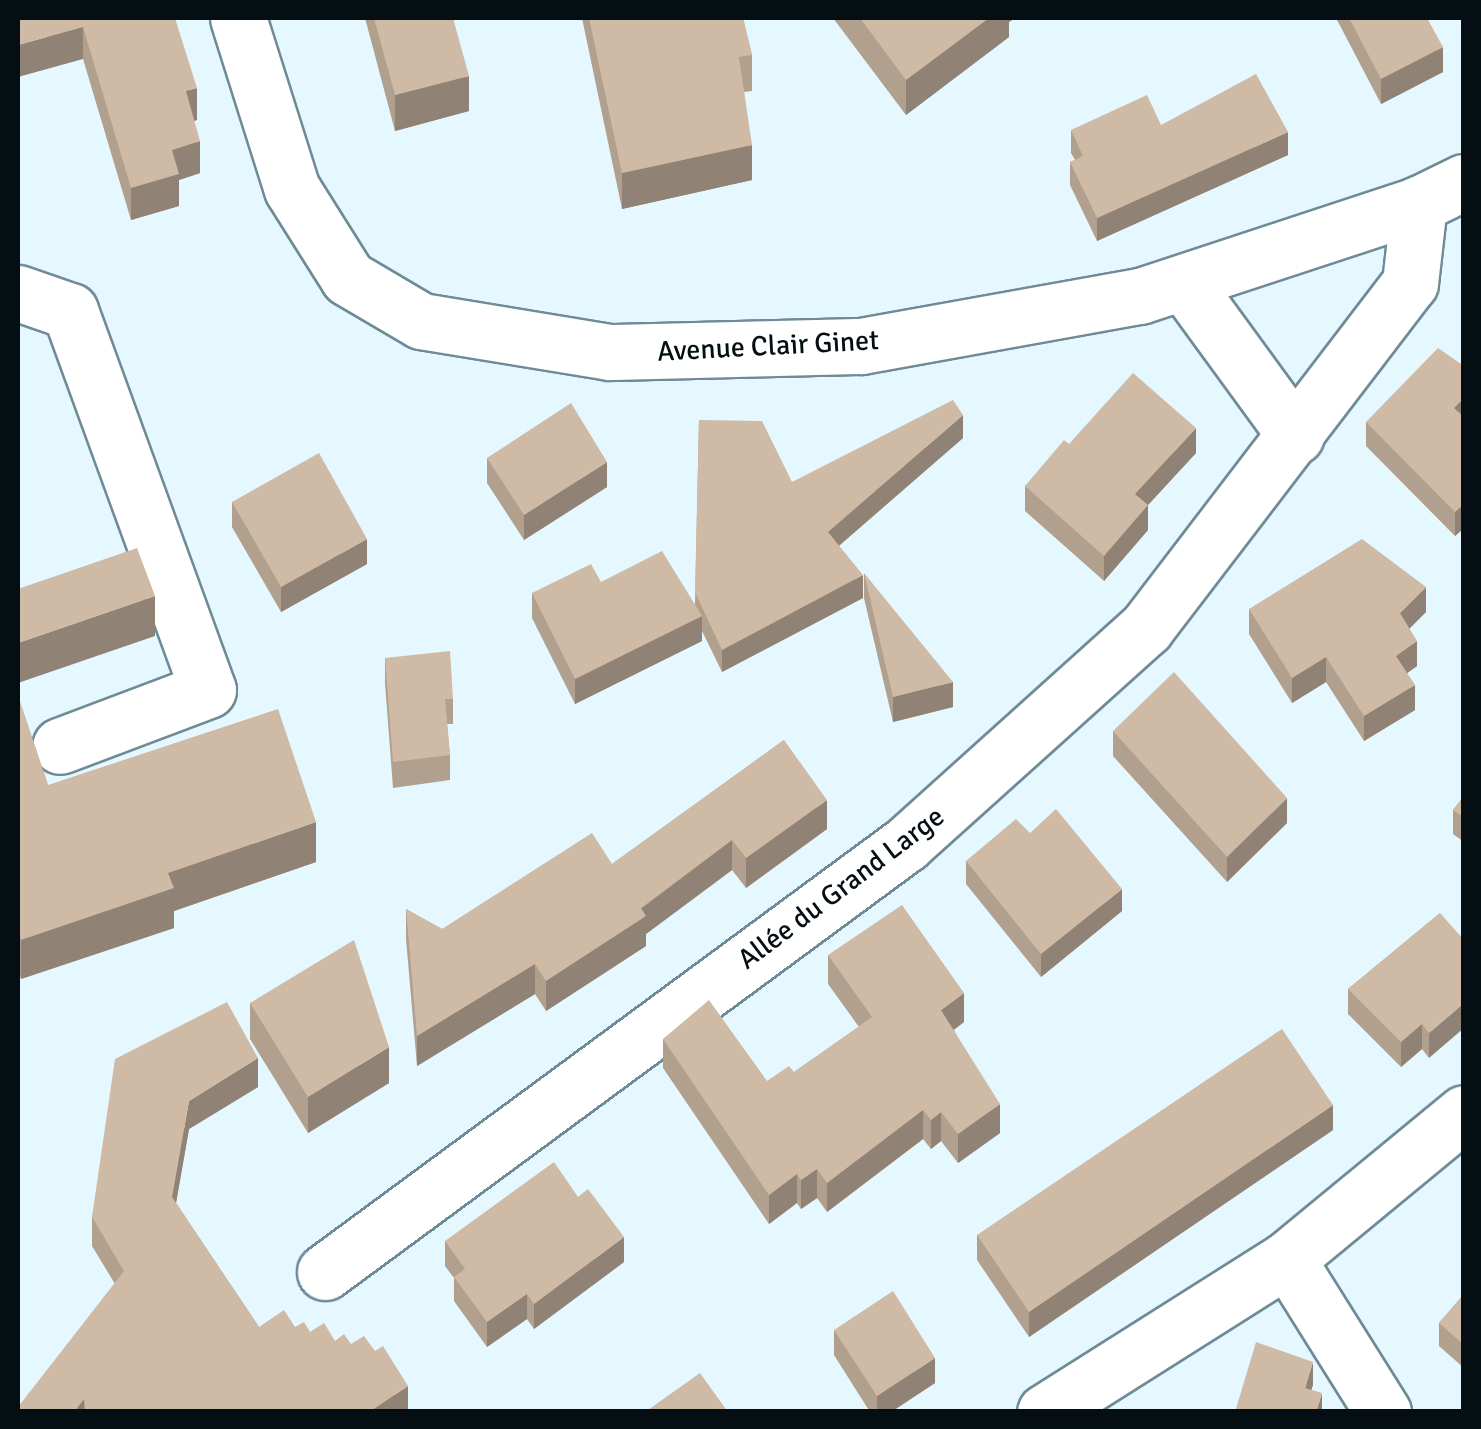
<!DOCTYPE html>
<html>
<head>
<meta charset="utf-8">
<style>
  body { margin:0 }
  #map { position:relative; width:1481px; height:1429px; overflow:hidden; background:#e5f8ff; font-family:Signika,sans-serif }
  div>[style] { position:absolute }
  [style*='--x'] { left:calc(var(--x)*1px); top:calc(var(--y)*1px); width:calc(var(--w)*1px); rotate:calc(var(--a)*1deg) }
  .roads { filter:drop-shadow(2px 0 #6f8b96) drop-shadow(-2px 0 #6f8b96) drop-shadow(0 2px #6f8b96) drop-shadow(0 -2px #6f8b96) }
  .minor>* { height:55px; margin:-27.5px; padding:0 27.5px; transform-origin:27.5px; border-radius:27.5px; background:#fff }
  .wall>* { inset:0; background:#b1a08e }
  .shaded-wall>* { inset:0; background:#908274 }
  .building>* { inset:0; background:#cebaa5 }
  span { translate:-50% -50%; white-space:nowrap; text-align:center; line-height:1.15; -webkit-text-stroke:9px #fff; paint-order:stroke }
  .street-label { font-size:28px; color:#050f13 }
  .frame { position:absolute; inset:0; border:20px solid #050f13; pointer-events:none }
</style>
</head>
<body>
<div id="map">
  <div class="roads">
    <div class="minor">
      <div style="--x:238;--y:18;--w:179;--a:72.5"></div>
      <div style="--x:292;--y:189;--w:105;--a:57.8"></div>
      <div style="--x:348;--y:278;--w:85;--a:30.5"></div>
      <div style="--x:421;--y:321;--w:192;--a:9.3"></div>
      <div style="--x:610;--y:352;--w:251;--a:-1.4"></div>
      <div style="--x:861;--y:346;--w:283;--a:-10.2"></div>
      <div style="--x:1140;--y:296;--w:294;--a:-18.2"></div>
      <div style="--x:1419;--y:204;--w:50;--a:-26.1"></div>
      <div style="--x:1185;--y:284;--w:188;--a:53.9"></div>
      <div style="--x:18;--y:293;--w:55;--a:19.1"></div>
      <div style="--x:70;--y:311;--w:403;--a:70"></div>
      <div style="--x:208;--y:690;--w:158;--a:159.3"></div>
      <div style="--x:1287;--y:1259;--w:181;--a:57.9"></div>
      <div style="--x:325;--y:1272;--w:722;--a:-36.38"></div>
      <div style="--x:906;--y:844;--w:323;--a:-42"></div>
      <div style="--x:1146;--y:628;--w:434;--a:-52.6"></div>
      <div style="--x:1410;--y:283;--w:80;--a:-83.5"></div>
      <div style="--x:1045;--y:1412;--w:286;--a:-32.3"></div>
      <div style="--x:1287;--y:1259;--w:229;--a:-39.5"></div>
    </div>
  </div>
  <div class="wall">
    <div style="clip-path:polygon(18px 18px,175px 18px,197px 120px,194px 121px,200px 173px,179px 180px,179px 206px,131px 220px,83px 59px)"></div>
    <div style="clip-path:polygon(365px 18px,453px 18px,469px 111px,395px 131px)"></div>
    <div style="clip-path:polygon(582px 18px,743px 18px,752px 55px,752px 91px,744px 92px,752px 180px,622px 209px)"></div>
    <div style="clip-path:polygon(833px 18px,1015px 18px,1009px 22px,1009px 37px,906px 115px)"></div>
    <div style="clip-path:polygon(1336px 18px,1427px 18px,1443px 72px,1381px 104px)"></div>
    <div style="clip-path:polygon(1161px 125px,1288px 155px,1097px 241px,1070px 185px,1070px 162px,1075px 160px,1071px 153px,1071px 130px)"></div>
    <div style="clip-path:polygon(1464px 366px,1464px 528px,1455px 536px,1366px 446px,1366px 422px)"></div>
    <div style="clip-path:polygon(699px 420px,792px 482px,963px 438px,839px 546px,863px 598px,722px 672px,702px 631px,702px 641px,575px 704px,532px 618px,532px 593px,601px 582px,695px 604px)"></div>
    <div style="clip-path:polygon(1069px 444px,1196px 453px,1148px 505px,1148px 530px,1104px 581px,1025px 511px,1025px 486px)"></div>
    <div style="clip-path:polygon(487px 458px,607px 487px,524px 540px,487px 483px)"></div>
    <div style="clip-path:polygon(232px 502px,367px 564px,281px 612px,232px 527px)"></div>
    <div style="clip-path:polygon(864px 573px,953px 707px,893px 722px,864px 598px)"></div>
    <div style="clip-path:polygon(1249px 609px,1426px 612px,1409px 629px,1417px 666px,1407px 673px,1415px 710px,1364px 741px,1326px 682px,1292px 703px,1249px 634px)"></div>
    <div style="clip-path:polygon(385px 658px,453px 699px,453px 724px,447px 724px,450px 755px,450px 780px,393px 788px,385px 683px)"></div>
    <div style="clip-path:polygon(18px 696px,48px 785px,316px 862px,174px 911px,174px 928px,21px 979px,18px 969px)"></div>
    <div style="clip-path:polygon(1113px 731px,1287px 823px,1227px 882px,1113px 756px)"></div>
    <div style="clip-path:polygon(784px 740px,827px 829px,746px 888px,732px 870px,646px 934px,646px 946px,546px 1011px,535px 994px,417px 1066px,406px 939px,406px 909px,442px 929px,612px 864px)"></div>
    <div style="clip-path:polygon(1464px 796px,1464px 842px,1453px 834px,1453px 810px)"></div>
    <div style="clip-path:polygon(966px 861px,1122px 911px,1041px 977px,966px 884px)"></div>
    <div style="clip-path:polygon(1440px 913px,1429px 1058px,1422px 1049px,1401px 1067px,1348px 1014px,1348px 989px)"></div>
    <div style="clip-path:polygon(828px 955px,964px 1022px,954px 1030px,1000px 1133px,958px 1163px,941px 1141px,931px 1149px,923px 1139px,827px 1212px,817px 1198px,801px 1209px,797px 1203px,769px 1224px,663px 1068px,663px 1039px,767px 1081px,794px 1072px,859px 1027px,828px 984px)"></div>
    <div style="clip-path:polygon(250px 1003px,389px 1083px,308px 1133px,250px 1039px)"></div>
    <div style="clip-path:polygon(258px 1058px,258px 1087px,189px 1129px,176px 1203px,259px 1327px,295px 1327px,335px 1341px,351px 1344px,408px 1412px,18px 1412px,115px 1284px,92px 1246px,92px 1217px)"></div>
    <div style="clip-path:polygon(1333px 1130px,1029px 1337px,977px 1260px,977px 1235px)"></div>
    <div style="clip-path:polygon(445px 1241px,624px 1262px,534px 1329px,527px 1319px,487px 1347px,454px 1301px,454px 1278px,445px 1266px)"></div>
    <div style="clip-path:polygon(1464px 1294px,1464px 1368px,1439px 1346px,1439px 1323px)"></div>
    <div style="clip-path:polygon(834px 1330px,935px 1383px,891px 1412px,870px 1412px,834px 1355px)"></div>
  </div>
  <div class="shaded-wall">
    <div style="clip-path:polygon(989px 18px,1015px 18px,1009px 22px,1009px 37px,906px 115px,906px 80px)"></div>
    <div style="clip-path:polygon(83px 27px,83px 59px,18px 77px,18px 45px)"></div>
    <div style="clip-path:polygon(1443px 47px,1443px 72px,1381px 104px,1381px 79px)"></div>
    <div style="clip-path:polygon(469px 76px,469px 111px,395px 131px,395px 95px)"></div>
    <div style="clip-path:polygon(197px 88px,197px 120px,186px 123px,186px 91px)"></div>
    <div style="clip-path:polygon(1288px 132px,1288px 155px,1097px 241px,1097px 218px)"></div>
    <div style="clip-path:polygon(200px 141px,200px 173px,179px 180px,179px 206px,131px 220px,131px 188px,172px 150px)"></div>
    <div style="clip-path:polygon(752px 145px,752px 180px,622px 209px,622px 173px)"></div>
    <div style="clip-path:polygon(1464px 398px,1464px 422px,1454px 408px)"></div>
    <div style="clip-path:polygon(963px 415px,963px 438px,828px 555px,828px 532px)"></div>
    <div style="clip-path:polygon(1196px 428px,1196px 453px,1148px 505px,1148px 530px,1104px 581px,1104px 556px,1135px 494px)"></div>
    <div style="clip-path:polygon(607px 462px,607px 487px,524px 540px,524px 515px)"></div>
    <div style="clip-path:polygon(1464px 504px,1464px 528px,1455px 536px,1455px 512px)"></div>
    <div style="clip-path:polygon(367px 539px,367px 564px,281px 612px,281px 587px)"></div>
    <div style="clip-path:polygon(863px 575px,863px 598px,722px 672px,722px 650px)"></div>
    <div style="clip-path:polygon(1426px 587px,1426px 612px,1400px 638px,1400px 613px)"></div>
    <div style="clip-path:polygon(155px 596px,155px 636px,18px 683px,18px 643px)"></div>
    <div style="clip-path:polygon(702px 616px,702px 641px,575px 704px,575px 679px)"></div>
    <div style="clip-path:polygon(1417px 641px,1417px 666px,1396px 681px,1396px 656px)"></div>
    <div style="clip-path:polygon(1326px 657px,1326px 682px,1292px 703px,1292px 678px)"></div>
    <div style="clip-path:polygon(953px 682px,953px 707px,893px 722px,893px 697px)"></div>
    <div style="clip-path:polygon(1415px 685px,1415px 710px,1364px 741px,1364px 716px)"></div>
    <div style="clip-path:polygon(1287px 798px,1287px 823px,1227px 882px,1227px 857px)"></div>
    <div style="clip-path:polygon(827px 800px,827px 829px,746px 888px,746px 858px)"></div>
    <div style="clip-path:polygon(316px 822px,316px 862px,174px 911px,174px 928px,21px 979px,21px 940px,168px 873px)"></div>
    <div style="clip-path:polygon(732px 840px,732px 870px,646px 934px,646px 946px,546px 1011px,546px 981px)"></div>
    <div style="clip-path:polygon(1122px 889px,1122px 911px,1041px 977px,1041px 954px)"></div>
    <div style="clip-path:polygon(535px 964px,535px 994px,417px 1066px,417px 1036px)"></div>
    <div style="clip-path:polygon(964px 993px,964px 1022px,941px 1039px,941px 1010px)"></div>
    <div style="clip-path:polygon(1464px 1003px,1464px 1028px,1429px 1058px,1429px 1033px)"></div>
    <div style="clip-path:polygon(1422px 1024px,1422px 1049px,1401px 1067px,1401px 1042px)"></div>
    <div style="clip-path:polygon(389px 1047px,389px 1083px,308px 1133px,308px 1097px)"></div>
    <div style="clip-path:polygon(258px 1058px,258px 1087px,189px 1129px,172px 1226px,172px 1197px,189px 1101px)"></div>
    <div style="clip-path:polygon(1000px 1104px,1000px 1133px,958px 1163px,958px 1134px)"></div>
    <div style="clip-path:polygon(1333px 1105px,1333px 1130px,1029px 1337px,1029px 1312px)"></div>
    <div style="clip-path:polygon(923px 1110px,923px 1139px,827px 1212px,827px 1183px)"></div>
    <div style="clip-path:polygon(941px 1112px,941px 1141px,931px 1149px,931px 1120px)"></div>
    <div style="clip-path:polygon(817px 1169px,817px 1198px,801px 1209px,801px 1180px)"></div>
    <div style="clip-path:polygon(797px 1174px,797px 1203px,769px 1224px,769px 1195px)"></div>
    <div style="clip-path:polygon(624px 1237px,624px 1262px,534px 1329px,534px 1304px)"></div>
    <div style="clip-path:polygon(527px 1294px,527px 1319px,487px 1347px,487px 1322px)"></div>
    <div style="clip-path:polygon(935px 1358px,935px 1383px,891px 1412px,877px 1412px,877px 1396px)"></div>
    <div style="clip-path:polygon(1313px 1362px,1313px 1385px,1305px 1411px,1305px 1388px)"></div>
    <div style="clip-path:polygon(408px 1386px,408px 1412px,369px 1412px)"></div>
    <div style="clip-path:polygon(1322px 1393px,1322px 1412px,1316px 1412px)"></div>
    <div style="clip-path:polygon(84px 1399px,84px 1412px,74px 1412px)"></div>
  </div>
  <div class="building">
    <div style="clip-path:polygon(18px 18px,175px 18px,197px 88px,186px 91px,200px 141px,172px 150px,179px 174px,131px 188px,83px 27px,18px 45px)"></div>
    <div style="clip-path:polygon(374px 18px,453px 18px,469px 76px,395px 95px)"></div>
    <div style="clip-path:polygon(589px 18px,743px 18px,752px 55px,739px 57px,752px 145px,622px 173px)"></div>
    <div style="clip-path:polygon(860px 18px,989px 18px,906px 80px)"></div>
    <div style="clip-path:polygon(1349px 18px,1427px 18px,1443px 47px,1381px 79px)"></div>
    <div style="clip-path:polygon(1256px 74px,1288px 132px,1097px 218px,1070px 162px,1083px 156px,1071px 130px,1147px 95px,1161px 125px)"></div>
    <div style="clip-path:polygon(1438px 348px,1464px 366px,1464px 398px,1454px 408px,1464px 417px,1464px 504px,1455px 512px,1366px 422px)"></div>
    <div style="clip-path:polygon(1133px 373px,1196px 428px,1135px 494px,1148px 505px,1104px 556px,1025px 486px,1064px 440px,1069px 444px)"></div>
    <div style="clip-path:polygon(953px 400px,963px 415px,828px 532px,863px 575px,722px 650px,695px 592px,699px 420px,762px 421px,792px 482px)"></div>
    <div style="clip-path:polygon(571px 403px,607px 462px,524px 515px,487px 458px)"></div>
    <div style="clip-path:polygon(319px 453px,367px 539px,281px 587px,232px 502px)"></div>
    <div style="clip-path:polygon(1362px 539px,1426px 587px,1400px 613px,1417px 641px,1396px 656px,1415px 685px,1364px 716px,1326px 657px,1292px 678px,1249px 609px)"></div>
    <div style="clip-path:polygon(137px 548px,155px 596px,18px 643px,18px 589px)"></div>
    <div style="clip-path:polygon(662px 551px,702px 616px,575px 679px,532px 593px,591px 564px,601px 582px)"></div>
    <div style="clip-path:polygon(864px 573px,953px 682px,893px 697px)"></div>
    <div style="clip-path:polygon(450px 651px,453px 699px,445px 699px,450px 755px,393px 762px,385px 658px)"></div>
    <div style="clip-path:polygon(1174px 672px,1287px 798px,1227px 857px,1113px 731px)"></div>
    <div style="clip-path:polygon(18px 696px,48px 785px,278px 709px,316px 822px,168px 873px,174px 888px,21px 940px,18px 930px)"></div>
    <div style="clip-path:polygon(784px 740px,827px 800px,746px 858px,732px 840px,641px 908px,646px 916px,546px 981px,535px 964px,417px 1036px,406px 909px,442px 929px,592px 833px,612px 864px)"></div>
    <div style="clip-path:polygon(1464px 796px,1464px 818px,1453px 810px)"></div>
    <div style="clip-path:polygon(1056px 809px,1122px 889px,1041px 954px,966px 861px,1016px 819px,1030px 833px)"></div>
    <div style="clip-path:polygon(902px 905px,964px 993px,941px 1010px,1000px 1104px,958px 1134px,941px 1112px,931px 1120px,923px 1110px,827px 1183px,817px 1169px,801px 1180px,797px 1174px,769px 1195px,663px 1039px,709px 1000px,767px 1081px,789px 1066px,794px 1072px,872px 1017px,828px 955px)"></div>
    <div style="clip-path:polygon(1440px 913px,1464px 940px,1464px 1003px,1429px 1033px,1422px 1024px,1401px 1042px,1348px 989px)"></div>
    <div style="clip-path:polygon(354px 940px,389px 1047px,308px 1097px,250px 1003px)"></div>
    <div style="clip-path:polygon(227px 1002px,258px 1058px,189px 1101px,172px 1197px,259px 1327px,284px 1310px,295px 1327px,304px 1322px,310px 1332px,324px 1323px,335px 1341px,344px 1334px,351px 1344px,364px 1336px,375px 1351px,383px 1346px,408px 1386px,369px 1412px,86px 1412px,84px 1399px,74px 1412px,18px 1412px,18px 1407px,124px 1271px,92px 1217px,115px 1059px)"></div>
    <div style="clip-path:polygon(1282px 1029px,1333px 1105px,1029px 1312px,977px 1235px)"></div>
    <div style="clip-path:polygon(554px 1162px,578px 1197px,588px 1189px,624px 1237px,534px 1304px,527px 1294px,487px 1322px,454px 1277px,465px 1269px,445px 1241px)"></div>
    <div style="clip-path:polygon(893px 1291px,935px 1358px,877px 1396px,834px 1330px)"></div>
    <div style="clip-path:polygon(1464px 1294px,1464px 1345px,1439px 1323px)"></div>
    <div style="clip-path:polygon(1256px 1342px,1313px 1362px,1305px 1388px,1322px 1393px,1316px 1412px,1235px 1412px)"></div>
    <div style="clip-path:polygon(700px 1373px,728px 1412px,645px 1412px)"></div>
  </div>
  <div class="street-label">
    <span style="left:768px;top:346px;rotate:-3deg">Avenue Clair Ginet</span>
    <span style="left:841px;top:888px;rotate:-37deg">Allée du Grand Large</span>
  </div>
  <div class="frame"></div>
</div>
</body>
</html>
